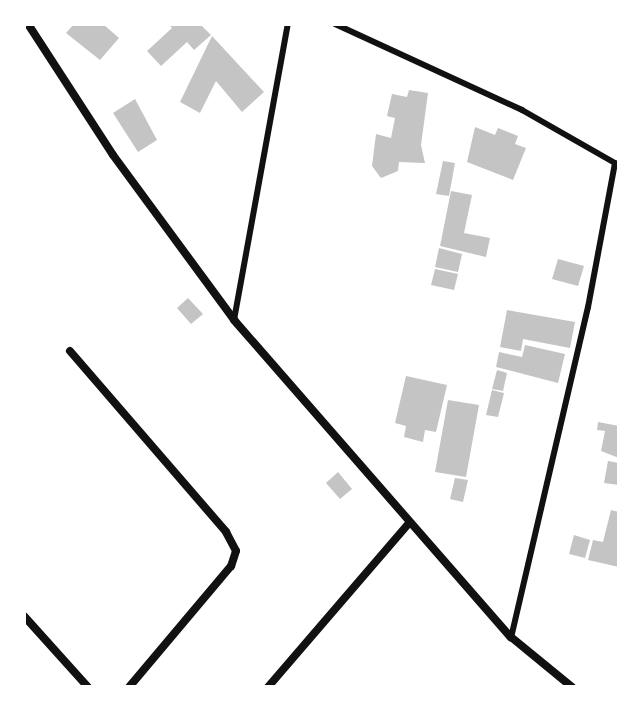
<!DOCTYPE html>
<html>
<head>
<meta charset="utf-8">
<style>
  body { margin:0 }
  #map { position:relative; width:643px; height:711px; overflow:hidden; background:#fff; font-family:"Noto Sans",sans-serif }
  div>[style] { position:absolute }
  [style*='--x'] { left:calc(var(--x)*1px); top:calc(var(--y)*1px); width:calc(var(--w)*1px); rotate:calc(var(--a)*1deg) }
  .building>* { inset:0; background:#c4c4c4 }
  .service>* { height:6px; margin:-3px; padding:0 3px; transform-origin:3px; border-radius:3px; background:#111 }
  .minor>* { height:8px; margin:-4px; padding:0 4px; transform-origin:4px; border-radius:4px; background:#111 }
  span { translate:-50% -50%; white-space:nowrap; text-align:center; line-height:1.15; -webkit-text-stroke:6px #fff; paint-order:stroke }
  .frame { position:absolute; inset:0; border:26px solid #fff; pointer-events:none }
</style>
</head>
<body>
<div id="map">
  <div class="building">
    <div style="clip-path:polygon(74px 24px,103px 24px,119px 38px,100px 60px,66px 33px)"></div>
    <div style="clip-path:polygon(169px 24px,200px 24px,211px 35px,194px 50px,187px 42px,161px 66px,147px 51px,172px 28px)"></div>
    <div style="clip-path:polygon(212px 36px,264px 92px,242px 112px,216px 81px,200px 113px,180px 102px)"></div>
    <div style="clip-path:polygon(409px 90px,428px 93px,421px 145px,425px 163px,399px 162px,398px 171px,381px 178px,372px 166px,376px 134px,391px 138px,395px 118px,387px 116px,392px 94px,407px 97px)"></div>
    <div style="clip-path:polygon(135px 99px,157px 140px,138px 152px,113px 113px)"></div>
    <div style="clip-path:polygon(475px 127px,495px 135px,498px 128px,518px 136px,515px 144px,526px 148px,513px 180px,467px 162px)"></div>
    <div style="clip-path:polygon(443px 161px,455px 163px,449px 196px,436px 194px)"></div>
    <div style="clip-path:polygon(451px 191px,472px 195px,464px 233px,490px 238px,486px 257px,440px 246px)"></div>
    <div style="clip-path:polygon(439px 248px,462px 254px,458px 272px,435px 267px)"></div>
    <div style="clip-path:polygon(558px 259px,584px 266px,578px 286px,552px 279px)"></div>
    <div style="clip-path:polygon(435px 269px,458px 274px,454px 290px,431px 285px)"></div>
    <div style="clip-path:polygon(188px 298px,203px 314px,191px 324px,177px 308px)"></div>
    <div style="clip-path:polygon(507px 310px,575px 322px,570px 348px,523px 339px,521px 351px,500px 347px)"></div>
    <div style="clip-path:polygon(525px 345px,565px 354px,558px 383px,496px 367px,499px 352px,522px 357px)"></div>
    <div style="clip-path:polygon(497px 370px,507px 373px,503px 391px,492px 389px)"></div>
    <div style="clip-path:polygon(406px 376px,447px 385px,436px 432px,425px 430px,423px 442px,404px 437px,406px 426px,395px 423px)"></div>
    <div style="clip-path:polygon(492px 390px,504px 393px,498px 417px,486px 415px)"></div>
    <div style="clip-path:polygon(448px 400px,479px 405px,466px 477px,435px 472px)"></div>
    <div style="clip-path:polygon(598px 422px,619px 426px,619px 458px,601px 451px,605px 431px,597px 430px)"></div>
    <div style="clip-path:polygon(608px 461px,619px 463px,619px 485px,604px 483px)"></div>
    <div style="clip-path:polygon(338px 472px,352px 489px,340px 499px,326px 483px)"></div>
    <div style="clip-path:polygon(455px 478px,468px 480px,463px 502px,450px 499px)"></div>
    <div style="clip-path:polygon(611px 510px,619px 512px,619px 567px,588px 560px,593px 540px,603px 542px)"></div>
    <div style="clip-path:polygon(574px 535px,590px 540px,585px 558px,569px 554px)"></div>
  </div>
  <div class="service">
    <div style="--x:335;--y:24;--w:206;--a:24.7"></div>
    <div style="--x:522;--y:110;--w:107;--a:29.7"></div>
    <div style="--x:615;--y:163;--w:147;--a:100.6"></div>
    <div style="--x:588;--y:307;--w:339;--a:103.1"></div>
    <div style="--x:234;--y:320;--w:301;--a:-79.7"></div>
  </div>
  <div class="minor">
    <div style="--x:28;--y:24;--w:156;--a:57"></div>
    <div style="--x:113;--y:155;--w:205;--a:53.7"></div>
    <div style="--x:234;--y:320;--w:421;--a:48.9"></div>
    <div style="--x:511;--y:637;--w:79;--a:39.3"></div>
    <div style="--x:70;--y:351;--w:239;--a:49.2"></div>
    <div style="--x:226;--y:532;--w:21;--a:62"></div>
    <div style="--x:236;--y:551;--w:16;--a:108"></div>
    <div style="--x:231;--y:566;--w:158;--a:130.1"></div>
    <div style="--x:24;--y:616;--w:96;--a:48"></div>
    <div style="--x:268;--y:687;--w:216;--a:-49.3"></div>
  </div>
  <div class="frame"></div>
</div>
</body>
</html>
